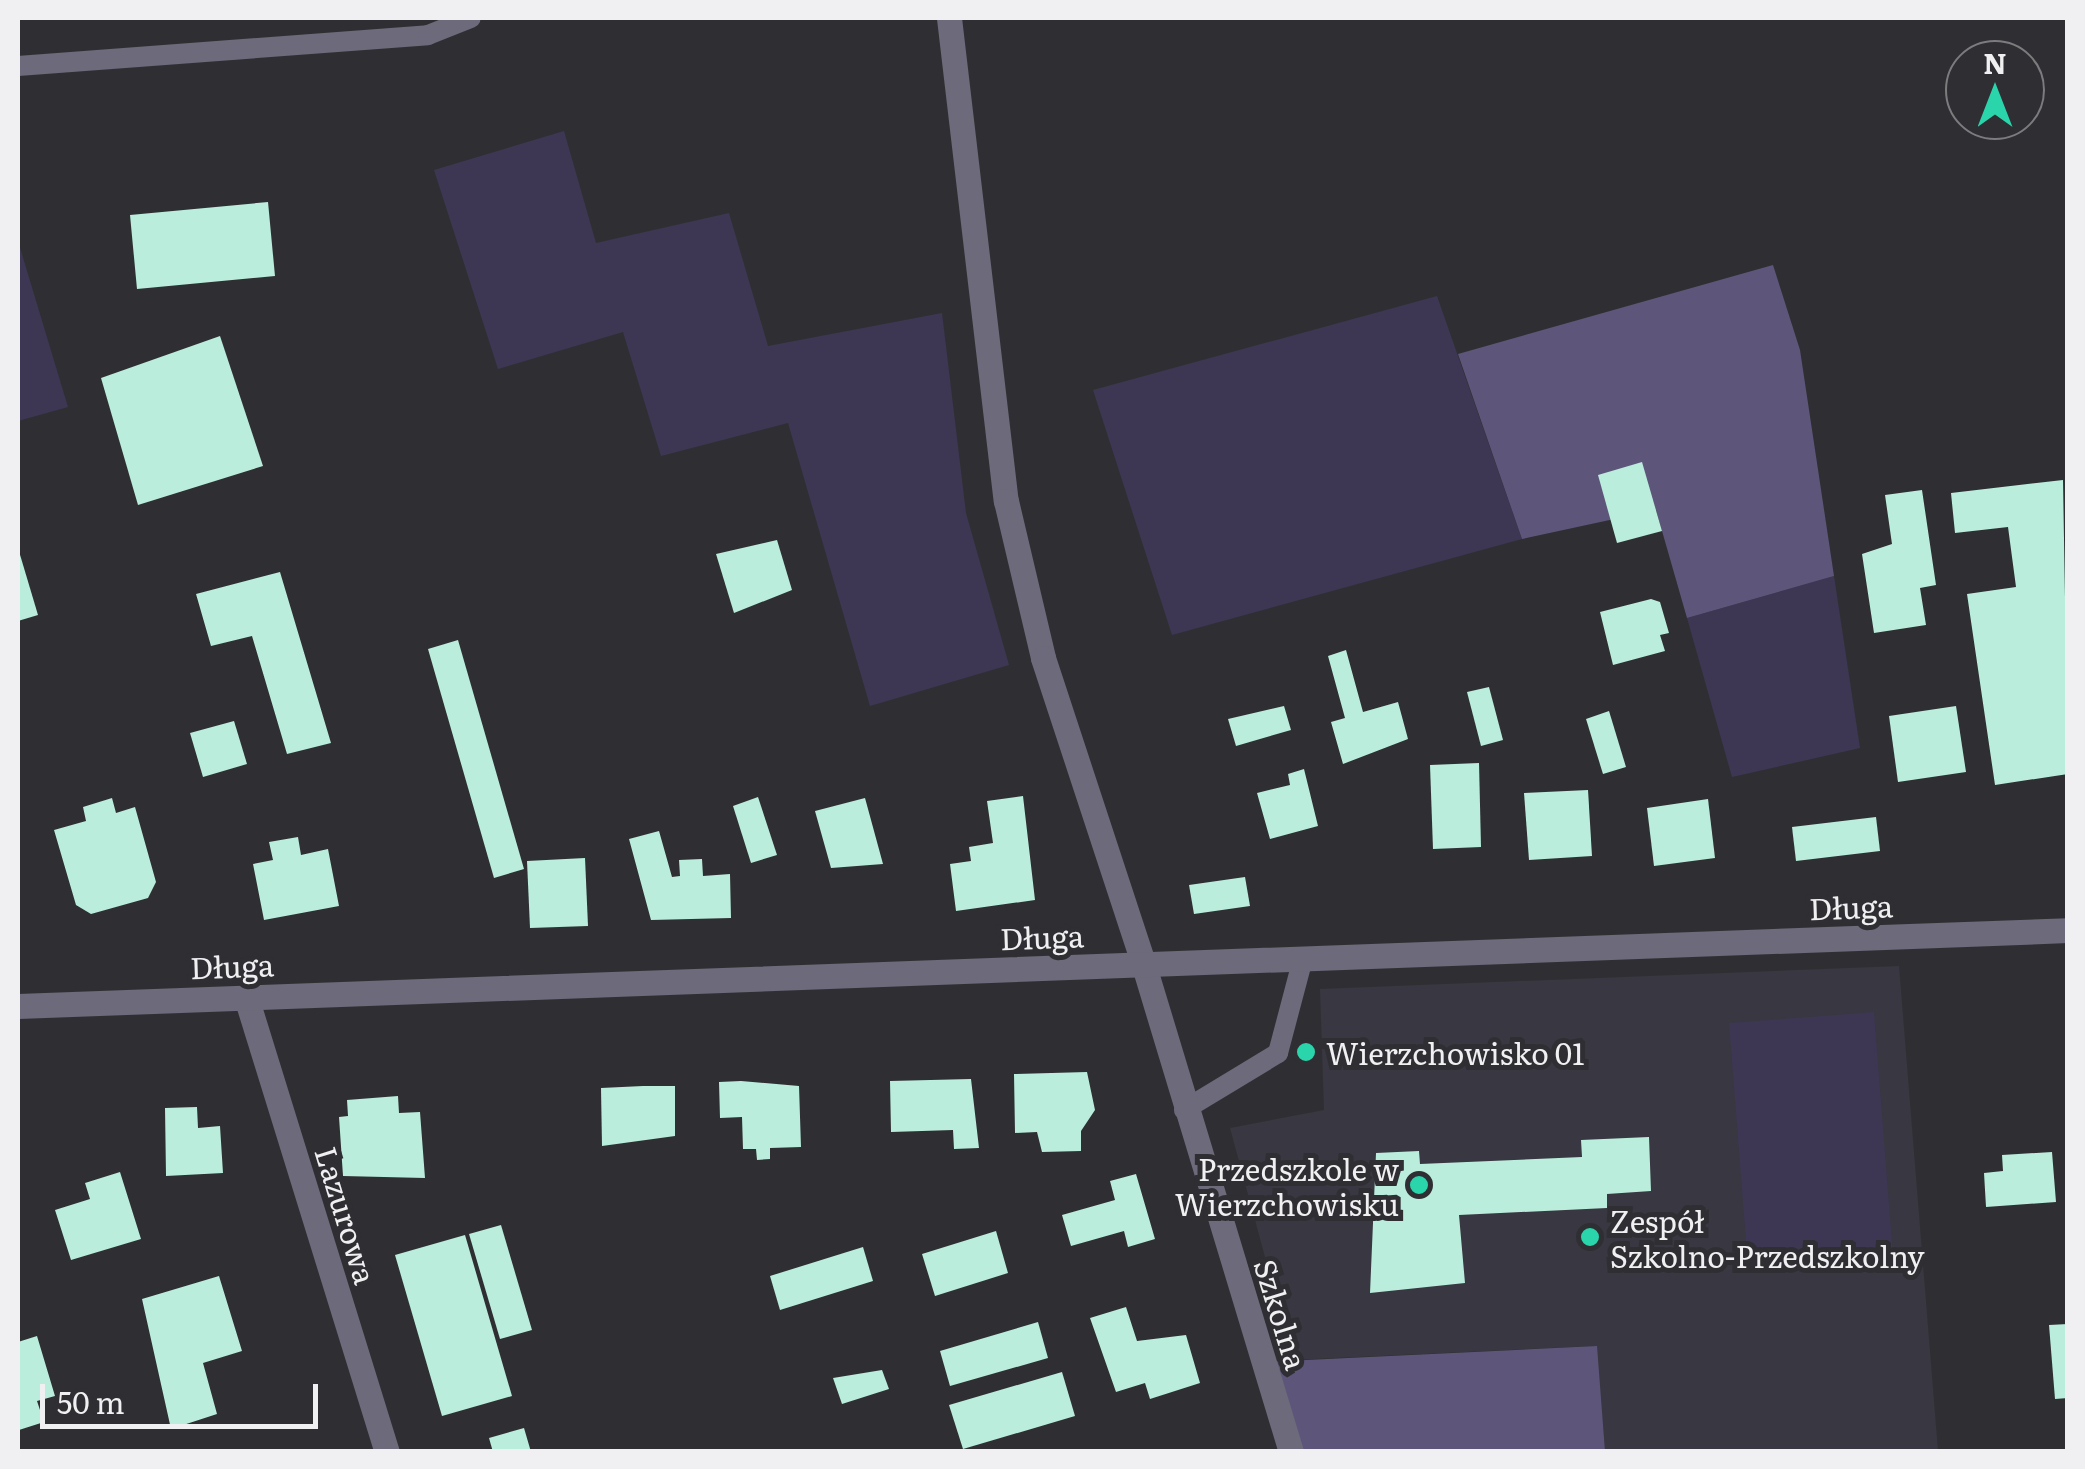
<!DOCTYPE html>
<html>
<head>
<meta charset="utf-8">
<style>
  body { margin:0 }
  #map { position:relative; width:2085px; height:1469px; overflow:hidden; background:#2f2f33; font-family:Literata,serif }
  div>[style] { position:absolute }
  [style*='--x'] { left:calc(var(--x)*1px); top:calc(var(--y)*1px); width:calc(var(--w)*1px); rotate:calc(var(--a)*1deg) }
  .built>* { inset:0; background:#393741 }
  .green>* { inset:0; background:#3d3753 }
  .forest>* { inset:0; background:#5d567a }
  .building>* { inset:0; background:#baeddb }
  .service>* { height:20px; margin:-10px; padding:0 10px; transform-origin:10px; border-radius:10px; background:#6d6a7b }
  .minor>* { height:25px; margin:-12.5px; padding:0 12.5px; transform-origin:12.5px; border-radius:12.5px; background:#6d6a7b }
  .tertiary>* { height:25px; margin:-12.5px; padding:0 12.5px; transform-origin:12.5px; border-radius:12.5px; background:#6d6a7b }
  .dots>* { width:28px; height:28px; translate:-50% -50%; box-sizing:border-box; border:5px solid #2f2f33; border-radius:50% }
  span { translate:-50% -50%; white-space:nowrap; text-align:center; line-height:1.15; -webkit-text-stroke:10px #2f2f33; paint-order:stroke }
  .street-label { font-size:30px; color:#f0f0f2 }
  .poi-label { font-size:30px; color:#f0f0f2 }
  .left { translate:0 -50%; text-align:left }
  .right { translate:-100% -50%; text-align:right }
  .frame { position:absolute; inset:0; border:20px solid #f0f0f2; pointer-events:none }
  .north { position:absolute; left:1945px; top:40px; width:100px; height:100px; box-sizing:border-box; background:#2f2f33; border:2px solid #7c7c7f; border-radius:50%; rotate:0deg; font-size:28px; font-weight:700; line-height:40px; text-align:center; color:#f0f0f2 }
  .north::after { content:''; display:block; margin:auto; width:35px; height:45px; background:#2ad5ac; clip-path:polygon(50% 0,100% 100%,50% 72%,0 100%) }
  .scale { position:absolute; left:40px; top:1384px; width:278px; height:45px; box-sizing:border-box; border:5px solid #f0f0f2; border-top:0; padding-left:12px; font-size:30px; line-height:35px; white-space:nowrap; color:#f0f0f2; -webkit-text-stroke:8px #2f2f33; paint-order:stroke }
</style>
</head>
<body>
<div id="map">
  <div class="built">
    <div style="clip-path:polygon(1899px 966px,1938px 1451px,1605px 1451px,1596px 1346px,1293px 1360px,1230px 1128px,1324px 1110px,1320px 989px)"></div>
  </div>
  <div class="green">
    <div style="clip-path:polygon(564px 131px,596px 243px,729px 213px,768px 346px,942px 313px,966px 513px,1009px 665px,870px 706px,788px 423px,661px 456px,623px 332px,498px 369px,434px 170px)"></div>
    <div style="clip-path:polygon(18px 241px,68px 407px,18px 421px)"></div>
    <div style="clip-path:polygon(1437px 296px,1522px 539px,1172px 635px,1093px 390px)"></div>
    <div style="clip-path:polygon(1834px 576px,1860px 748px,1732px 777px,1687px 618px)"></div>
    <div style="clip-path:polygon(1874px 1012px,1893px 1255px,1748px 1267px,1729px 1023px)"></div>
  </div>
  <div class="forest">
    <div style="clip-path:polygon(1773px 265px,1800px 350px,1834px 576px,1687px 618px,1656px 510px,1522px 539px,1458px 354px)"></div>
    <div style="clip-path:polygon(1597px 1346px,1605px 1451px,1269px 1451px,1288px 1446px,1263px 1362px)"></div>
  </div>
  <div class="building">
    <div style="clip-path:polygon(268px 202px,275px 276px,137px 289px,130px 215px)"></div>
    <div style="clip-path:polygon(220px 336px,263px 466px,138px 505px,101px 378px)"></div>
    <div style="clip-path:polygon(1642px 462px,1662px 531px,1617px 543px,1598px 475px)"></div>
    <div style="clip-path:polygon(2063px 480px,2068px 774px,1995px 785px,1967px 594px,2016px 587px,2008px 527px,1955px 533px,1951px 493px)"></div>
    <div style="clip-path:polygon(1922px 490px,1936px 585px,1920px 588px,1926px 625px,1874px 633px,1862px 554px,1892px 544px,1885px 495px)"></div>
    <div style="clip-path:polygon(777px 540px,792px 590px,734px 613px,716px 554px)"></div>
    <div style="clip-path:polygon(18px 548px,38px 615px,18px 621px)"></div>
    <div style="clip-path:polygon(280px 572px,331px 743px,287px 754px,252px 636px,211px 646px,196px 594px)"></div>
    <div style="clip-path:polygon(1651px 599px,1660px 602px,1669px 633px,1660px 635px,1665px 651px,1613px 665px,1600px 612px)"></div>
    <div style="clip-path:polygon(458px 640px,524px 869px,494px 878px,428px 649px)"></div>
    <div style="clip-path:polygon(1346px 650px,1363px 712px,1398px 702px,1408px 739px,1343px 764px,1331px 722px,1345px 718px,1328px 656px)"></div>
    <div style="clip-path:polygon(1489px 687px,1503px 740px,1481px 746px,1467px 692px)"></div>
    <div style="clip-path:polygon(1284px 706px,1291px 730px,1236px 746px,1228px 719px)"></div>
    <div style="clip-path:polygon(1956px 706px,1966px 772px,1898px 782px,1889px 716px)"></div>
    <div style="clip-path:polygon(1609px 711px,1626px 767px,1603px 774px,1586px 719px)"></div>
    <div style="clip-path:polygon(234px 721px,247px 764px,203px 777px,190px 733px)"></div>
    <div style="clip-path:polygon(1479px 763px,1481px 847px,1433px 849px,1430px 765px)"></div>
    <div style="clip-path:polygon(1304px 769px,1318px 826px,1270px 839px,1257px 793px,1290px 785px,1288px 774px)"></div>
    <div style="clip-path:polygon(1588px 790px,1592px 856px,1529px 860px,1524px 793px)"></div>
    <div style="clip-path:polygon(1023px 796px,1035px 900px,956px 911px,950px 864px,971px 861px,969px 847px,993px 843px,987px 801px)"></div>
    <div style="clip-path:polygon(758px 797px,777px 855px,751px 863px,733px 806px)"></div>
    <div style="clip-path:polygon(112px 798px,116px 813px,135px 807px,156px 882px,148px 898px,91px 914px,76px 905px,54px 830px,86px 821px,83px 807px)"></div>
    <div style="clip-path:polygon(865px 798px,883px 864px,831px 868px,815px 811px)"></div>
    <div style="clip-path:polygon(1708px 799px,1715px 858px,1654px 866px,1647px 808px)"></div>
    <div style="clip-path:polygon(1876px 817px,1880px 851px,1796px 861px,1792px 827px)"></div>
    <div style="clip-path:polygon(659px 831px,672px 877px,680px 876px,679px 860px,702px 859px,703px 876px,730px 874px,731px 918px,651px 920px,629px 839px)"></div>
    <div style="clip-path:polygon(298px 837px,301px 855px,328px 849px,339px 906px,264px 920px,253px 864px,273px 860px,269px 842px)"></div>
    <div style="clip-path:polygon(585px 858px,588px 926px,530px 928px,527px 861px)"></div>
    <div style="clip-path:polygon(1245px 877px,1250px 906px,1194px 914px,1189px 885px)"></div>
    <div style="clip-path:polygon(1087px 1072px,1095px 1110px,1081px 1131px,1081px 1151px,1042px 1152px,1037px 1132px,1015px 1133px,1014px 1074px)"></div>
    <div style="clip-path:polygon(971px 1079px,979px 1148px,954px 1149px,953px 1130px,891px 1132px,890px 1081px)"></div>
    <div style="clip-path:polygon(741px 1081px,799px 1086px,801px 1147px,770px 1148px,770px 1159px,757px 1160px,756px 1149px,743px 1149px,742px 1117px,720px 1118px,719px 1082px)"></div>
    <div style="clip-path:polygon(643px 1086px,675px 1086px,675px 1136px,602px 1146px,601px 1088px)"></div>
    <div style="clip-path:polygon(398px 1096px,399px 1113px,420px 1112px,425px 1178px,343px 1176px,339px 1117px,348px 1116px,347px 1100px)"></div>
    <div style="clip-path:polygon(197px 1107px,198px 1128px,220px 1126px,223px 1173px,166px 1176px,165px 1108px)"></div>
    <div style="clip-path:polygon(1649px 1137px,1651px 1191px,1607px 1194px,1607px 1208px,1459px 1215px,1465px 1283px,1370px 1293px,1376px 1153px,1419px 1151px,1420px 1164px,1582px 1157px,1581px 1140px)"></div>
    <div style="clip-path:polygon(2052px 1152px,2056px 1202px,1986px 1207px,1984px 1173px,2003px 1171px,2002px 1155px)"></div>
    <div style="clip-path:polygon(120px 1172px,141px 1239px,71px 1260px,55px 1210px,90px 1199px,85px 1183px)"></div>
    <div style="clip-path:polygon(1136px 1174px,1155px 1239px,1128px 1247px,1124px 1231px,1071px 1246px,1062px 1215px,1115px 1200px,1110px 1181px)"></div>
    <div style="clip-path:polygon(501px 1225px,532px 1330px,500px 1339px,469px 1234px)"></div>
    <div style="clip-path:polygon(996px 1231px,1008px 1273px,935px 1296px,922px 1254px)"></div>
    <div style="clip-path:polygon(465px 1235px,512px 1396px,442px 1416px,395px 1255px)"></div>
    <div style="clip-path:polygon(863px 1247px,873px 1281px,780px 1310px,770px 1276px)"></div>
    <div style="clip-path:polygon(219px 1276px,242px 1351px,203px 1363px,217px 1414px,171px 1429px,142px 1299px)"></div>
    <div style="clip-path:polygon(1126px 1307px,1137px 1341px,1186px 1335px,1200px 1383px,1150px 1399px,1145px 1383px,1116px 1392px,1090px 1318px)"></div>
    <div style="clip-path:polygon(1038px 1322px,1048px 1358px,950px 1386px,940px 1351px)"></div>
    <div style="clip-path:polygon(2068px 1324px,2068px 1398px,2055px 1399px,2049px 1325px)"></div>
    <div style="clip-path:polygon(37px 1336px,55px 1396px,37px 1401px,44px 1422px,19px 1430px,18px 1342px)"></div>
    <div style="clip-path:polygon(882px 1370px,889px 1389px,842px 1404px,833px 1378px)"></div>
    <div style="clip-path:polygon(1062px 1372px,1075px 1416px,963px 1449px,949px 1405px)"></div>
    <div style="clip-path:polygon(524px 1428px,531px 1452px,493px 1452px,489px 1438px)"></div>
  </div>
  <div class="service">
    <div style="--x:18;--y:66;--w:411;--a:-4.3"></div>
    <div style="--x:428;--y:35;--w:46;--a:-21.6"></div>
    <div style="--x:1184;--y:1110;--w:110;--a:-31.2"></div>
    <div style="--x:1278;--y:1053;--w:94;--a:-75.2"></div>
  </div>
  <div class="minor">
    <div style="--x:949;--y:18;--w:486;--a:83.3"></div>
    <div style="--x:1006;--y:501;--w:161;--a:76.7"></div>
    <div style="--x:1043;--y:658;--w:324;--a:71.8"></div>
    <div style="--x:246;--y:997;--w:476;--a:72.8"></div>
  </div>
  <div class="tertiary">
    <div style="--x:1144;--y:966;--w:508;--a:73.17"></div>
    <div style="--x:18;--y:1006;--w:2051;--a:-2.12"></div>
  </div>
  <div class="dots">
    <div style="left:1306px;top:1052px;background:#2ad5ac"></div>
    <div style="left:1419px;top:1185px;background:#2ad5ac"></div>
    <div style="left:1590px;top:1237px;background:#2ad5ac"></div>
  </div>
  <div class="street-label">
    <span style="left:1851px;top:906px;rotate:-2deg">Długa</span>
    <span style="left:1042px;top:936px;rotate:-2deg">Długa</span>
    <span style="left:232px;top:965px;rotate:-2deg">Długa</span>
    <span style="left:347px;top:1215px;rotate:73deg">Lazurowa</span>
    <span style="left:1282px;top:1314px;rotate:73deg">Szkolna</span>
  </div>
  <div class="poi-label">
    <span class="left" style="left:1326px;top:1052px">Wierzchowisko 01</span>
    <span class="right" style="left:1399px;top:1185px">Przedszkole w<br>Wierzchowisku</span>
    <span class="left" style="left:1610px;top:1237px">Zespół<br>Szkolno-Przedszkolny</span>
  </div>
  <div class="frame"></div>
  <div class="north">N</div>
  <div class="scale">50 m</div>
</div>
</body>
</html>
